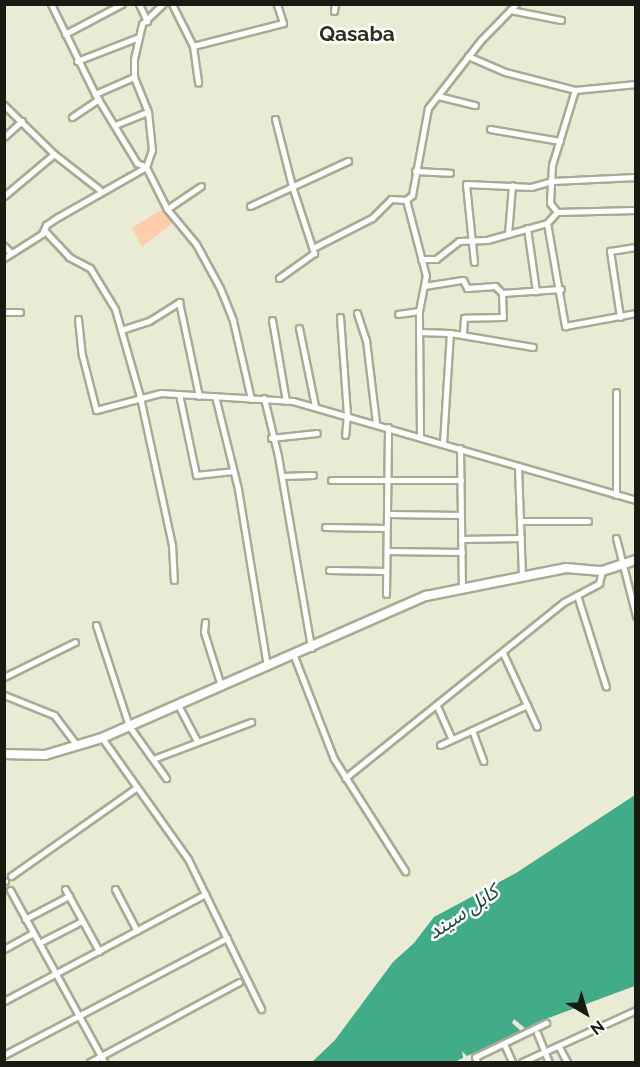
<!DOCTYPE html>
<html>
<head>
<meta charset="utf-8">
<style>
  body { margin:0 }
  #map { position:relative; width:640px; height:1067px; overflow:hidden; background:#e9ebd4; font-family:Raleway,"Noto Sans Arabic",sans-serif }
  div>[style] { position:absolute }
  [style*='--x'] { left:calc(var(--x)*1px); top:calc(var(--y)*1px); width:calc(var(--w)*1px); rotate:calc(var(--a)*1deg) }
  .green>* { inset:0; background:#ffcdac }
  .water>* { inset:0; background:#42ac89 }
  .pier>* { inset:0; background:#e9ebd4 }
  .roads { filter:drop-shadow(2px 0 #a9aa94) drop-shadow(-2px 0 #a9aa94) drop-shadow(0 2px #a9aa94) drop-shadow(0 -2px #a9aa94) }
  .street>* { height:5px; margin:-2.5px; padding:0 2.5px; transform-origin:2.5px; border-radius:2.5px; background:#fff }
  .secondary>* { height:8px; margin:-4px; padding:0 4px; transform-origin:4px; border-radius:4px; background:#fff }
  span { translate:-50% -50%; white-space:nowrap; text-align:center; line-height:1.15; -webkit-text-stroke:5px #fff; paint-order:stroke }
  .water-label { font-size:20px; color:#184536; font-style:italic }
  .quarter-label { font-size:21px; color:#2c2d1b; font-weight:700 }
  .frame { position:absolute; inset:0; border:6px solid #191a12; pointer-events:none }
  .north { position:absolute; left:556px; top:983px; width:60px; height:60px; -webkit-text-stroke:4px #fff; paint-order:stroke; rotate:142deg; font-size:16px; font-weight:700; line-height:24px; text-align:center; color:#191a12 }
  .north::after { content:''; display:block; margin:auto; width:21px; height:27px; background:#191a12; clip-path:polygon(50% 0,100% 100%,50% 72%,0 100%) }
</style>
</head>
<body>
<div id="map">
  <div class="green">
    <div style="clip-path:polygon(164px 208px,175px 221px,142px 247px,132px 228px)"></div>
  </div>
  <div class="water">
    <div style="clip-path:polygon(635px 795px,635px 986px,549px 1018px,455px 1062px,312px 1062px,335px 1040px,393px 962px,414px 943px,434px 917px,516px 873px)"></div>
  </div>
  <div class="pier">
    <div style="clip-path:polygon(635px 986px,551px 1019px,461px 1062px,455px 1062px,463px 1058px,462px 1051px,467px 1056px,522px 1032px,512px 1023px,514px 1019px,526px 1029px,549px 1018px)"></div>
  </div>
  <div class="roads">
    <div class="street">
      <div style="--x:51;--y:4;--w:100;--a:63.9"></div>
      <div style="--x:95;--y:94;--w:81;--a:58.7"></div>
      <div style="--x:137;--y:163;--w:10;--a:24"></div>
      <div style="--x:146;--y:167;--w:47;--a:63.4"></div>
      <div style="--x:167;--y:209;--w:45;--a:50.4"></div>
      <div style="--x:196;--y:244;--w:50;--a:61.4"></div>
      <div style="--x:220;--y:288;--w:35;--a:68"></div>
      <div style="--x:233;--y:321;--w:80;--a:77"></div>
      <div style="--x:139;--y:4;--w:19;--a:65"></div>
      <div style="--x:172;--y:4;--w:47;--a:63.4"></div>
      <div style="--x:193;--y:46;--w:37;--a:82"></div>
      <div style="--x:510;--y:10;--w:52;--a:11.1"></div>
      <div style="--x:334;--y:11;--w:7;--a:-82"></div>
      <div style="--x:65;--y:34;--w:64;--a:-27.8"></div>
      <div style="--x:193;--y:46;--w:93;--a:-14.3"></div>
      <div style="--x:283;--y:23;--w:20;--a:-108"></div>
      <div style="--x:468;--y:56;--w:40;--a:23.4"></div>
      <div style="--x:505;--y:72;--w:72;--a:14.4"></div>
      <div style="--x:575;--y:90;--w:61;--a:-5.6"></div>
      <div style="--x:77;--y:61;--w:66;--a:-21.2"></div>
      <div style="--x:95;--y:94;--w:43;--a:-23.6"></div>
      <div style="--x:438;--y:96;--w:38;--a:14"></div>
      <div style="--x:4;--y:105;--w:70;--a:44.4"></div>
      <div style="--x:54;--y:154;--w:58;--a:38"></div>
      <div style="--x:72;--y:117;--w:32;--a:-34"></div>
      <div style="--x:275;--y:119;--w:69;--a:75.8"></div>
      <div style="--x:292;--y:186;--w:71;--a:71.8"></div>
      <div style="--x:314;--y:253;--w:43;--a:144.5"></div>
      <div style="--x:115;--y:125;--w:35;--a:-22"></div>
      <div style="--x:490;--y:129;--w:71;--a:9.7"></div>
      <div style="--x:4;--y:137;--w:24;--a:-42"></div>
      <div style="--x:415;--y:171;--w:35;--a:3"></div>
      <div style="--x:4;--y:196;--w:65;--a:-40"></div>
      <div style="--x:250;--y:206;--w:108;--a:-24.7"></div>
      <div style="--x:167;--y:209;--w:41;--a:-34.1"></div>
      <div style="--x:557;--y:212;--w:11;--a:-128"></div>
      <div style="--x:550;--y:203;--w:38;--a:-87"></div>
      <div style="--x:552;--y:165;--w:78;--a:-73"></div>
      <div style="--x:547;--y:223;--w:105;--a:80.1"></div>
      <div style="--x:565;--y:326;--w:72;--a:-10.4"></div>
      <div style="--x:527;--y:228;--w:64;--a:81.9"></div>
      <div style="--x:44;--y:230;--w:37;--a:47"></div>
      <div style="--x:69;--y:257;--w:24;--a:28"></div>
      <div style="--x:90;--y:268;--w:48;--a:58.6"></div>
      <div style="--x:115;--y:309;--w:91;--a:74.1"></div>
      <div style="--x:140;--y:397;--w:151;--a:77.8"></div>
      <div style="--x:172;--y:545;--w:35;--a:87"></div>
      <div style="--x:508;--y:234;--w:49;--a:-85.3"></div>
      <div style="--x:4;--y:246;--w:10;--a:45"></div>
      <div style="--x:313;--y:248;--w:66;--a:-27"></div>
      <div style="--x:372;--y:218;--w:27;--a:-45"></div>
      <div style="--x:391;--y:199;--w:15;--a:4"></div>
      <div style="--x:4;--y:258;--w:45;--a:-32.3"></div>
      <div style="--x:42;--y:234;--w:10;--a:-66"></div>
      <div style="--x:46;--y:225;--w:14;--a:-34"></div>
      <div style="--x:58;--y:217;--w:101;--a:-29.6"></div>
      <div style="--x:146;--y:167;--w:18;--a:-71"></div>
      <div style="--x:152;--y:150;--w:38;--a:-96"></div>
      <div style="--x:148;--y:112;--w:38;--a:-112"></div>
      <div style="--x:134;--y:77;--w:18;--a:-90"></div>
      <div style="--x:134;--y:59;--w:36;--a:-77"></div>
      <div style="--x:142;--y:24;--w:29;--a:-44"></div>
      <div style="--x:421;--y:259;--w:15;--a:0"></div>
      <div style="--x:436;--y:259;--w:29;--a:-38"></div>
      <div style="--x:459;--y:241;--w:28;--a:-2"></div>
      <div style="--x:487;--y:240;--w:62;--a:-15.8"></div>
      <div style="--x:547;--y:223;--w:15;--a:-48"></div>
      <div style="--x:557;--y:212;--w:78;--a:-1.5"></div>
      <div style="--x:474;--y:262;--w:78;--a:-95.9"></div>
      <div style="--x:466;--y:184;--w:65;--a:2.6"></div>
      <div style="--x:531;--y:187;--w:22;--a:-16"></div>
      <div style="--x:552;--y:181;--w:84;--a:-2.7"></div>
      <div style="--x:424;--y:286;--w:39;--a:-9"></div>
      <div style="--x:463;--y:280;--w:9;--a:63"></div>
      <div style="--x:467;--y:288;--w:28;--a:-4"></div>
      <div style="--x:495;--y:286;--w:10;--a:45"></div>
      <div style="--x:502;--y:293;--w:24;--a:88"></div>
      <div style="--x:503;--y:317;--w:39;--a:179"></div>
      <div style="--x:464;--y:318;--w:16;--a:94"></div>
      <div style="--x:502;--y:293;--w:59;--a:-3.9"></div>
      <div style="--x:4;--y:312;--w:16;--a:0"></div>
      <div style="--x:357;--y:313;--w:28;--a:72"></div>
      <div style="--x:366;--y:340;--w:84;--a:83.1"></div>
      <div style="--x:398;--y:314;--w:21;--a:-8"></div>
      <div style="--x:340;--y:317;--w:97;--a:85.9"></div>
      <div style="--x:347;--y:414;--w:21;--a:95"></div>
      <div style="--x:620;--y:317;--w:67;--a:-98.6"></div>
      <div style="--x:610;--y:251;--w:26;--a:-9"></div>
      <div style="--x:78;--y:319;--w:36;--a:84"></div>
      <div style="--x:82;--y:355;--w:57;--a:75.7"></div>
      <div style="--x:96;--y:410;--w:67;--a:-14.7"></div>
      <div style="--x:161;--y:393;--w:132;--a:3.5"></div>
      <div style="--x:293;--y:401;--w:357;--a:16.1"></div>
      <div style="--x:272;--y:320;--w:82;--a:80.2"></div>
      <div style="--x:299;--y:328;--w:80;--a:78.4"></div>
      <div style="--x:121;--y:330;--w:29;--a:-18"></div>
      <div style="--x:149;--y:321;--w:36;--a:-32"></div>
      <div style="--x:179;--y:302;--w:96;--a:78"></div>
      <div style="--x:419;--y:332;--w:31;--a:2"></div>
      <div style="--x:450;--y:333;--w:84;--a:9.6"></div>
      <div style="--x:616;--y:392;--w:103;--a:90"></div>
      <div style="--x:179;--y:394;--w:83;--a:78.1"></div>
      <div style="--x:196;--y:475;--w:37;--a:-6"></div>
      <div style="--x:215;--y:396;--w:96;--a:76.1"></div>
      <div style="--x:238;--y:489;--w:180;--a:80.7"></div>
      <div style="--x:264;--y:398;--w:60;--a:76.4"></div>
      <div style="--x:278;--y:456;--w:195;--a:80.2"></div>
      <div style="--x:420;--y:435;--w:124;--a:-90.5"></div>
      <div style="--x:419;--y:311;--w:36;--a:-79"></div>
      <div style="--x:426;--y:276;--w:79;--a:-104.7"></div>
      <div style="--x:406;--y:200;--w:8;--a:-40"></div>
      <div style="--x:412;--y:195;--w:88;--a:-79.6"></div>
      <div style="--x:428;--y:108;--w:86;--a:-52.1"></div>
      <div style="--x:481;--y:40;--w:50;--a:-45.8"></div>
      <div style="--x:271;--y:438;--w:46;--a:-6.2"></div>
      <div style="--x:443;--y:443;--w:110;--a:-86.4"></div>
      <div style="--x:460;--y:448;--w:139;--a:89.2"></div>
      <div style="--x:518;--y:467;--w:109;--a:87.9"></div>
      <div style="--x:282;--y:476;--w:31;--a:-2"></div>
      <div style="--x:331;--y:480;--w:130;--a:0"></div>
      <div style="--x:389;--y:514;--w:70;--a:0.8"></div>
      <div style="--x:521;--y:521;--w:67;--a:0"></div>
      <div style="--x:325;--y:527;--w:61;--a:0.9"></div>
      <div style="--x:616;--y:538;--w:81;--a:75.6"></div>
      <div style="--x:461;--y:539;--w:60;--a:-1"></div>
      <div style="--x:387;--y:551;--w:75;--a:0.8"></div>
      <div style="--x:329;--y:570;--w:57;--a:1"></div>
      <div style="--x:386;--y:594;--w:167;--a:-89.3"></div>
      <div style="--x:577;--y:595;--w:96;--a:72.5"></div>
      <div style="--x:205;--y:622;--w:10;--a:96"></div>
      <div style="--x:204;--y:632;--w:57;--a:72.5"></div>
      <div style="--x:96;--y:625;--w:106;--a:71.9"></div>
      <div style="--x:129;--y:726;--w:64;--a:54.6"></div>
      <div style="--x:503;--y:653;--w:81;--a:65.3"></div>
      <div style="--x:294;--y:656;--w:110;--a:68.8"></div>
      <div style="--x:334;--y:759;--w:133;--a:57.6"></div>
      <div style="--x:4;--y:677;--w:79;--a:-26.2"></div>
      <div style="--x:4;--y:695;--w:54;--a:21.8"></div>
      <div style="--x:54;--y:715;--w:38;--a:53"></div>
      <div style="--x:178;--y:705;--w:41;--a:62.2"></div>
      <div style="--x:437;--y:706;--w:36;--a:66"></div>
      <div style="--x:472;--y:730;--w:33;--a:70"></div>
      <div style="--x:102;--y:738;--w:148;--a:54.6"></div>
      <div style="--x:188;--y:859;--w:167;--a:64"></div>
      <div style="--x:440;--y:745;--w:96;--a:-24.7"></div>
      <div style="--x:153;--y:759;--w:105;--a:-20.7"></div>
      <div style="--x:345;--y:778;--w:281;--a:-38.8"></div>
      <div style="--x:564;--y:602;--w:40;--a:-28"></div>
      <div style="--x:599;--y:583;--w:12;--a:-76"></div>
      <div style="--x:11;--y:876;--w:154;--a:-35.2"></div>
      <div style="--x:4;--y:881;--w:1;--a:0"></div>
      <div style="--x:65;--y:889;--w:71;--a:61.3"></div>
      <div style="--x:115;--y:889;--w:47;--a:62.4"></div>
      <div style="--x:10;--y:890;--w:196;--a:61.3"></div>
      <div style="--x:25;--y:919;--w:50;--a:-27.6"></div>
      <div style="--x:39;--y:943;--w:48;--a:-27.1"></div>
      <div style="--x:4;--y:949;--w:33;--a:-29"></div>
      <div style="--x:4;--y:1001;--w:228;--a:-28"></div>
      <div style="--x:537;--y:1033;--w:31;--a:68"></div>
      <div style="--x:505;--y:1046;--w:17;--a:66"></div>
      <div style="--x:559;--y:1047;--w:17;--a:62"></div>
      <div style="--x:4;--y:1055;--w:252;--a:-27.7"></div>
      <div style="--x:90;--y:1062;--w:169;--a:-28.2"></div>
      <div style="--x:477;--y:1062;--w:5;--a:-112"></div>
      <div style="--x:475;--y:1057;--w:79;--a:-25.6"></div>
      <div style="--x:522;--y:1062;--w:125;--a:-24.5"></div>
    </div>
    <div class="secondary">
      <div style="--x:4;--y:754;--w:41;--a:1.4"></div>
      <div style="--x:45;--y:755;--w:59;--a:-16.6"></div>
      <div style="--x:102;--y:738;--w:354;--a:-23.7"></div>
      <div style="--x:426;--y:596;--w:143;--a:-11.3"></div>
      <div style="--x:566;--y:568;--w:36;--a:5"></div>
      <div style="--x:602;--y:571;--w:36;--a:-18"></div>
    </div>
  </div>
  <div class="water-label">
    <span style="left:463px;top:912px;rotate:-34deg">کابل سيند</span>
  </div>
  <div class="quarter-label">
    <span style="left:357px;top:34px">Qasaba</span>
  </div>
  <div class="frame"></div>
  <div class="north">N</div>
</div>
</body>
</html>
